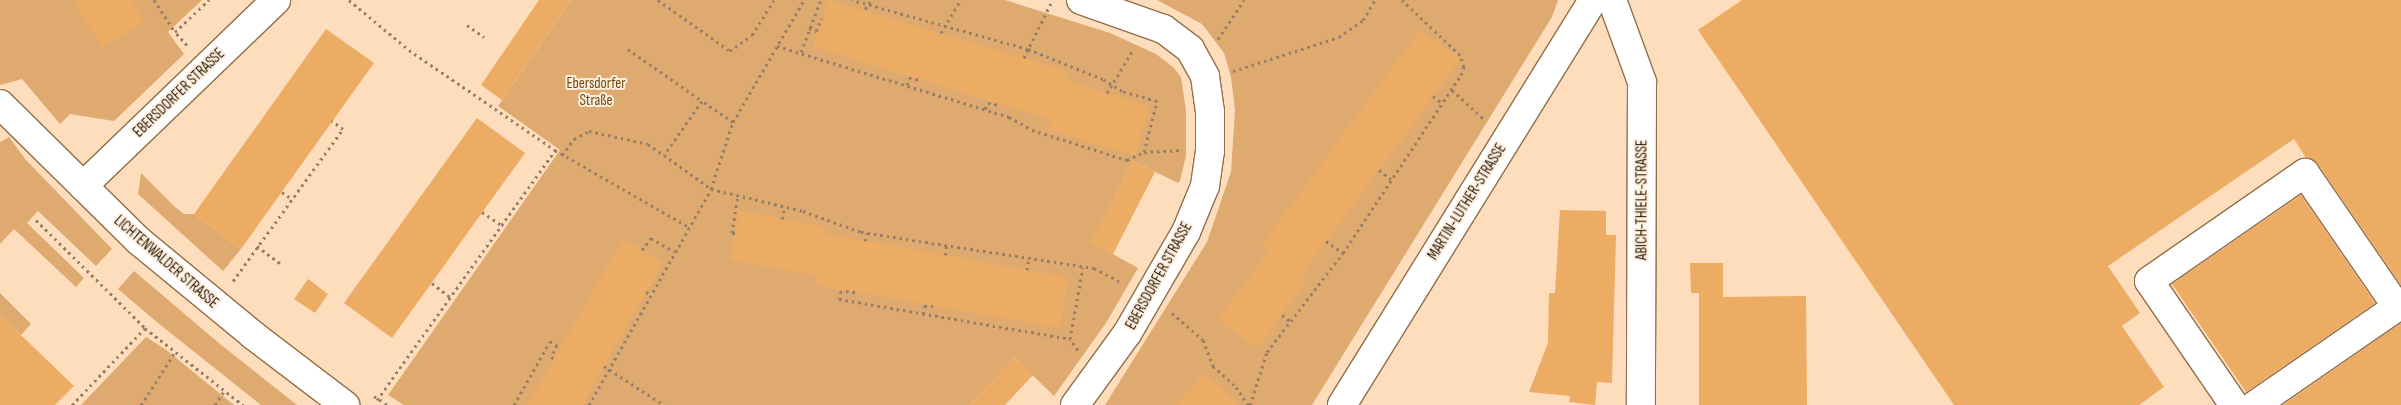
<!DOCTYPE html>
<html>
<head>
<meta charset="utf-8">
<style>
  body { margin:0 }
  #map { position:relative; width:2401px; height:405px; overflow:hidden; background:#fdddbc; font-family:"Sofia Sans Condensed",sans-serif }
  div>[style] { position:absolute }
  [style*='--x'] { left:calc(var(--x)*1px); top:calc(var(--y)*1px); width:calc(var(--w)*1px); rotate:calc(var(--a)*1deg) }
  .green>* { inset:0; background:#dfaa70 }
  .building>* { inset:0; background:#edac64 }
  .path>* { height:3px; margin-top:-1.5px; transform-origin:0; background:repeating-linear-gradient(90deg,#967f66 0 2.5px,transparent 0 6.5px) }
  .roads { filter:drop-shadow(1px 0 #926f48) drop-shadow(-1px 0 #926f48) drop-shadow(0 1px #926f48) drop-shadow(0 -1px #926f48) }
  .minor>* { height:28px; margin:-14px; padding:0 14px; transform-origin:14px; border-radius:14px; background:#fff }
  span { translate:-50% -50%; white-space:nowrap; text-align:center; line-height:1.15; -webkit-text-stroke:4px #feeedd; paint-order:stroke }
  .park-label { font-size:15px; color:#71470f }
  .street-label { font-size:15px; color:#281a0a }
</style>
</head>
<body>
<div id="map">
  <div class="green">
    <div style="clip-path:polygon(0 0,202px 0,168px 32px,184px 54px,114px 121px,70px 114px,60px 124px,22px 79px,0 85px)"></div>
    <div style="clip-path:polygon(571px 0,1005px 0,1110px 33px,1156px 54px,1173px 67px,1181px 77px,1186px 110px,1186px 156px,1180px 181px,1178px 183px,1133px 161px,1091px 242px,1138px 268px,1106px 323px,1054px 396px,1015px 358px,970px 405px,404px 405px,388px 395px,560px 150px,498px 106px)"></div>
    <div style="clip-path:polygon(1157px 0,1558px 0,1552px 17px,1312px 405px,1105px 405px,1207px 242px,1231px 172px,1235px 110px,1231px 77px,1224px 53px,1202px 24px)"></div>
    <div style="clip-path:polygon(9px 137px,26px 160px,112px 249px,96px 266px,38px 211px,27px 223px,84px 278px,76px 287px,14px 229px,0 244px,0 142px)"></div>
    <div style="clip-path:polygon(141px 173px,175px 207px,184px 214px,194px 214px,241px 249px,223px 271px,138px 194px)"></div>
    <div style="clip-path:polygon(134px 271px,220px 344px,297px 405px,261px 405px,158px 323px,118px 289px)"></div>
    <div style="clip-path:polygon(0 293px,31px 324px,21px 335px,0 315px)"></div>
    <div style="clip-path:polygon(146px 337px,165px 349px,234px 405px,81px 405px)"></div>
  </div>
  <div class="building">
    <div style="clip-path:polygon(73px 0,131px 0,144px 22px,102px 48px)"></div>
    <div style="clip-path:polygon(539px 0,571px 0,502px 100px,481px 85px)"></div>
    <div style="clip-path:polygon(828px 0,1067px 71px,1064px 80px,1150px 106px,1135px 156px,1049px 130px,1052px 120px,813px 47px)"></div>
    <div style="clip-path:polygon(1742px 0,2401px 0,2401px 285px,2318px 164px,2306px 158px,2294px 139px,2108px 266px,2140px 313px,2122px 326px,2164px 387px,2139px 405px,1954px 405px,1698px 30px)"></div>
    <div style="clip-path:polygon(326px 29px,374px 63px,241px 249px,194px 214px)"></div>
    <div style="clip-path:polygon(1420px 30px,1461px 59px,1301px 276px,1307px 281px,1257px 348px,1218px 320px,1268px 252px,1261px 246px)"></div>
    <div style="clip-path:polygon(477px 118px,525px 153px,392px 338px,344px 303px)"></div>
    <div style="clip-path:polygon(1133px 161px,1155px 172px,1113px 254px,1090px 243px)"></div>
    <div style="clip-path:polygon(2301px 195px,2375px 303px,2246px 392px,2172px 284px)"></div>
    <div style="clip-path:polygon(1560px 210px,1606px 211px,1606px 235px,1616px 235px,1612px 383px,1597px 382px,1595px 405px,1569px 402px,1570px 396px,1529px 392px,1548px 343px,1549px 293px,1555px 293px)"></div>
    <div style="clip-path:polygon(739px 211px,826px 227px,825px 234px,1068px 277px,1060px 328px,816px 285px,818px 276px,730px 260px)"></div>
    <div style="clip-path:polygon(623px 239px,663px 262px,582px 405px,528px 405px)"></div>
    <div style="clip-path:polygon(1690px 263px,1723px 263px,1723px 297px,1806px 296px,1807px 405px,1699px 405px,1699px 293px,1691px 293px)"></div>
    <div style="clip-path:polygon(308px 279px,328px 294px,315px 313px,294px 299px)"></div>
    <div style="clip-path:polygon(0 315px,74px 386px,55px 405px,0 405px)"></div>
    <div style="clip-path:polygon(2401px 323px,2401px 405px,2283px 405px)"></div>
    <div style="clip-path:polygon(1015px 358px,1033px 375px,1005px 405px,970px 405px)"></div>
    <div style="clip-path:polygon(1204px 373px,1240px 405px,1176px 405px)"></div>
  </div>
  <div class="path">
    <div style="--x:154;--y:0;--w:38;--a:57"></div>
    <div style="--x:349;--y:0;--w:78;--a:39.8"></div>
    <div style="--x:409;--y:50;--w:177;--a:34.4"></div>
    <div style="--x:555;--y:150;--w:155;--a:29.9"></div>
    <div style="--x:658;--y:0;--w:88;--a:35.3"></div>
    <div style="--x:730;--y:51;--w:27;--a:-36"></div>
    <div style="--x:752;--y:35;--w:41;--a:-57.8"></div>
    <div style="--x:865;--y:9;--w:11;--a:-56"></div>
    <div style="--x:467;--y:25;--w:21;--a:35"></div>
    <div style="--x:809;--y:28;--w:8;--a:23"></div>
    <div style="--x:816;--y:31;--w:14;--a:-65"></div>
    <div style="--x:941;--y:33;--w:39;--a:-59"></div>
    <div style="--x:1218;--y:39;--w:47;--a:-56.3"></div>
    <div style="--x:187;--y:45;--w:18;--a:-133"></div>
    <div style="--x:175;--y:32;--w:47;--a:-43.3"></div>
    <div style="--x:777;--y:46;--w:243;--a:17"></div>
    <div style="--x:1009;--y:117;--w:26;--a:29"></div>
    <div style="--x:1032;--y:130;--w:100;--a:17.5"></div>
    <div style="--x:1127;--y:160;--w:19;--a:-25"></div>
    <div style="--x:1144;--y:152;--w:53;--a:-75.7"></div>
    <div style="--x:1157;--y:101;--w:36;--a:-164"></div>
    <div style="--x:1122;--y:91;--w:22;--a:-148"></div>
    <div style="--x:1103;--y:79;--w:81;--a:-158.2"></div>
    <div style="--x:1028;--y:49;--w:183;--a:-164.4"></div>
    <div style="--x:628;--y:49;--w:90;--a:35.1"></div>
    <div style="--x:801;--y:52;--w:56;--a:-69"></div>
    <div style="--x:1024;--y:58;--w:61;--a:-63.9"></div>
    <div style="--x:1233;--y:71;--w:111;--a:-17.8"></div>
    <div style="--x:1339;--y:37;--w:29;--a:-35"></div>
    <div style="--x:1363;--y:20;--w:23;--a:-59"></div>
    <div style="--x:907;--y:85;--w:7;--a:-74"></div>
    <div style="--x:909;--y:78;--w:12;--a:9"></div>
    <div style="--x:1452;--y:90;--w:45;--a:42.3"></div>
    <div style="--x:1107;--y:93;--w:50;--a:-58.8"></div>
    <div style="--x:1433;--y:96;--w:13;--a:39"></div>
    <div style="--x:985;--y:109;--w:7;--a:-63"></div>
    <div style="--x:988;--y:103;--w:12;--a:9"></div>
    <div style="--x:733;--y:122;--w:37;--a:-146"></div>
    <div style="--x:702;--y:101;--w:66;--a:125.1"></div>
    <div style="--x:664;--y:155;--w:58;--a:35.9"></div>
    <div style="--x:711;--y:189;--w:95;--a:13.4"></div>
    <div style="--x:803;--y:211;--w:62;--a:19.9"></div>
    <div style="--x:861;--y:232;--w:236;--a:8.8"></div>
    <div style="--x:1094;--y:268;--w:32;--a:28"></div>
    <div style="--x:1144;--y:152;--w:35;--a:-3"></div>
    <div style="--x:562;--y:155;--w:20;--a:-53"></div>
    <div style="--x:574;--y:139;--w:17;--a:-28"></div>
    <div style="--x:589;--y:131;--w:60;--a:12.4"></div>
    <div style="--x:648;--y:144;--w:19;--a:35"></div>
    <div style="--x:1379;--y:170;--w:15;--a:37"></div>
    <div style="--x:282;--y:192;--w:12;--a:35"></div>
    <div style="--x:482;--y:212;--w:23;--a:34"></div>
    <div style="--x:782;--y:219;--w:13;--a:-77"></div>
    <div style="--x:36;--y:220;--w:153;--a:44.7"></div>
    <div style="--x:145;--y:328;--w:125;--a:38.2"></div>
    <div style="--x:735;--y:233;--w:3;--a:180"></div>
    <div style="--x:732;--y:233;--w:37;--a:-81"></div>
    <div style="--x:865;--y:241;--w:8;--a:-76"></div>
    <div style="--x:1326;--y:241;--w:21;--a:35"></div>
    <div style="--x:257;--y:246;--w:30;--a:37"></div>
    <div style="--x:642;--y:250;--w:15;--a:-53"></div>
    <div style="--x:651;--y:238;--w:27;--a:31"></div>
    <div style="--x:945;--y:255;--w:10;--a:-79"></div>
    <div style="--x:1027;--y:270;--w:12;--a:-81"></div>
    <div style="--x:233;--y:281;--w:188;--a:-54.1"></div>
    <div style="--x:343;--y:129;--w:14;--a:-144"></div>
    <div style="--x:432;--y:283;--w:23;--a:38"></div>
    <div style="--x:646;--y:292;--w:5;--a:22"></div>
    <div style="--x:855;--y:292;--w:14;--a:-176"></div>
    <div style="--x:841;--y:291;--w:8;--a:104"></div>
    <div style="--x:839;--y:299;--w:234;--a:9.8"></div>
    <div style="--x:1172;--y:313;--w:41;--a:41.1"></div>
    <div style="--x:1203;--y:340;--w:28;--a:69"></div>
    <div style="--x:1213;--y:366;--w:31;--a:42"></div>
    <div style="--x:1236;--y:387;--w:22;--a:56"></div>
    <div style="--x:923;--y:314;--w:8;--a:-83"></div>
    <div style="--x:924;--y:306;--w:10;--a:0"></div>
    <div style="--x:1282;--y:315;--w:10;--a:37"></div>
    <div style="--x:1078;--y:350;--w:14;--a:-126"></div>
    <div style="--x:1070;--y:339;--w:73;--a:-79.8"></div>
    <div style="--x:604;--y:366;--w:72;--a:33"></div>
    <div style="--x:374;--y:396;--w:17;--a:33"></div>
    <div style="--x:377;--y:400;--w:307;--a:-54.5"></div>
    <div style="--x:72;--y:405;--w:106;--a:-46.5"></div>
    <div style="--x:141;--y:405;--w:63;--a:-57.3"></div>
    <div style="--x:215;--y:405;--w:17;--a:-57"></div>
    <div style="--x:514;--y:405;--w:73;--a:-60.6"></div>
    <div style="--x:550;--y:341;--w:8;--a:30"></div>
    <div style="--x:557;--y:345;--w:13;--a:117"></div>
    <div style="--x:551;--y:357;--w:4;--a:27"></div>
    <div style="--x:589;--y:405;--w:248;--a:-60.5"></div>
    <div style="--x:711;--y:189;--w:71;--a:-71.8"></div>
    <div style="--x:733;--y:122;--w:141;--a:-59.8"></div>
    <div style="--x:1250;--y:405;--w:56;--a:-72.2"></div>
    <div style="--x:1267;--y:352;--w:125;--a:-52.5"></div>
    <div style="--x:1343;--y:253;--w:214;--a:-56.5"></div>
    <div style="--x:1461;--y:75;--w:9;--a:-69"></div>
    <div style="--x:1464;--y:67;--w:13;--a:-108"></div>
    <div style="--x:1460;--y:55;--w:80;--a:-136.5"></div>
  </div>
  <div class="roads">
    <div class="minor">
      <div style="--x:1612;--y:0;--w:87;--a:69.9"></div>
      <div style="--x:1642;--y:82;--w:323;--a:90.2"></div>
      <div style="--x:0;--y:104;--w:195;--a:44.6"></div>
      <div style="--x:139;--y:241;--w:148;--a:39.5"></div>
      <div style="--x:253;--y:335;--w:116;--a:37.3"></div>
      <div style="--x:83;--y:186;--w:268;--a:-43.9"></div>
      <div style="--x:1075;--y:405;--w:90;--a:-54"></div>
      <div style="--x:1128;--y:332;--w:116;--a:-59.9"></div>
      <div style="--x:1186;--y:232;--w:50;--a:-67.6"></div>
      <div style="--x:1205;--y:186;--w:35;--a:-82"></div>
      <div style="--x:1210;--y:151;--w:39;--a:-90"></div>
      <div style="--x:1210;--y:112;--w:36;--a:-98"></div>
      <div style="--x:1205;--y:76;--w:31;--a:-119"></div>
      <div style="--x:1190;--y:49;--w:34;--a:-143"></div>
      <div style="--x:1163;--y:29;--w:87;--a:-160.5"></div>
      <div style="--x:1342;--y:405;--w:476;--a:-58.2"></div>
      <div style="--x:2234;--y:405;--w:150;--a:-124.4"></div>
      <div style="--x:2149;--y:281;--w:190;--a:-34.7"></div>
      <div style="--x:2305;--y:173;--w:163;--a:55.5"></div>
      <div style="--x:2397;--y:307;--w:173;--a:145.4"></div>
    </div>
  </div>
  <div class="park-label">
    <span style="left:596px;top:92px">Ebersdorfer<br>Straße</span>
  </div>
  <div class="street-label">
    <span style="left:179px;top:93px;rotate:-44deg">EBERSDORFER STRASSE</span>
    <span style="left:1642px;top:200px;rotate:-90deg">ABICH-THIELE-STRASSE</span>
    <span style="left:1467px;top:202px;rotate:-58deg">MARTIN-LUTHER-STRASSE</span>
    <span style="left:166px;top:262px;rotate:41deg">LICHTENWALDER STRASSE</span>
    <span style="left:1159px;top:276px;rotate:-61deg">EBERSDORFER STRASSE</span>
  </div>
</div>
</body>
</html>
